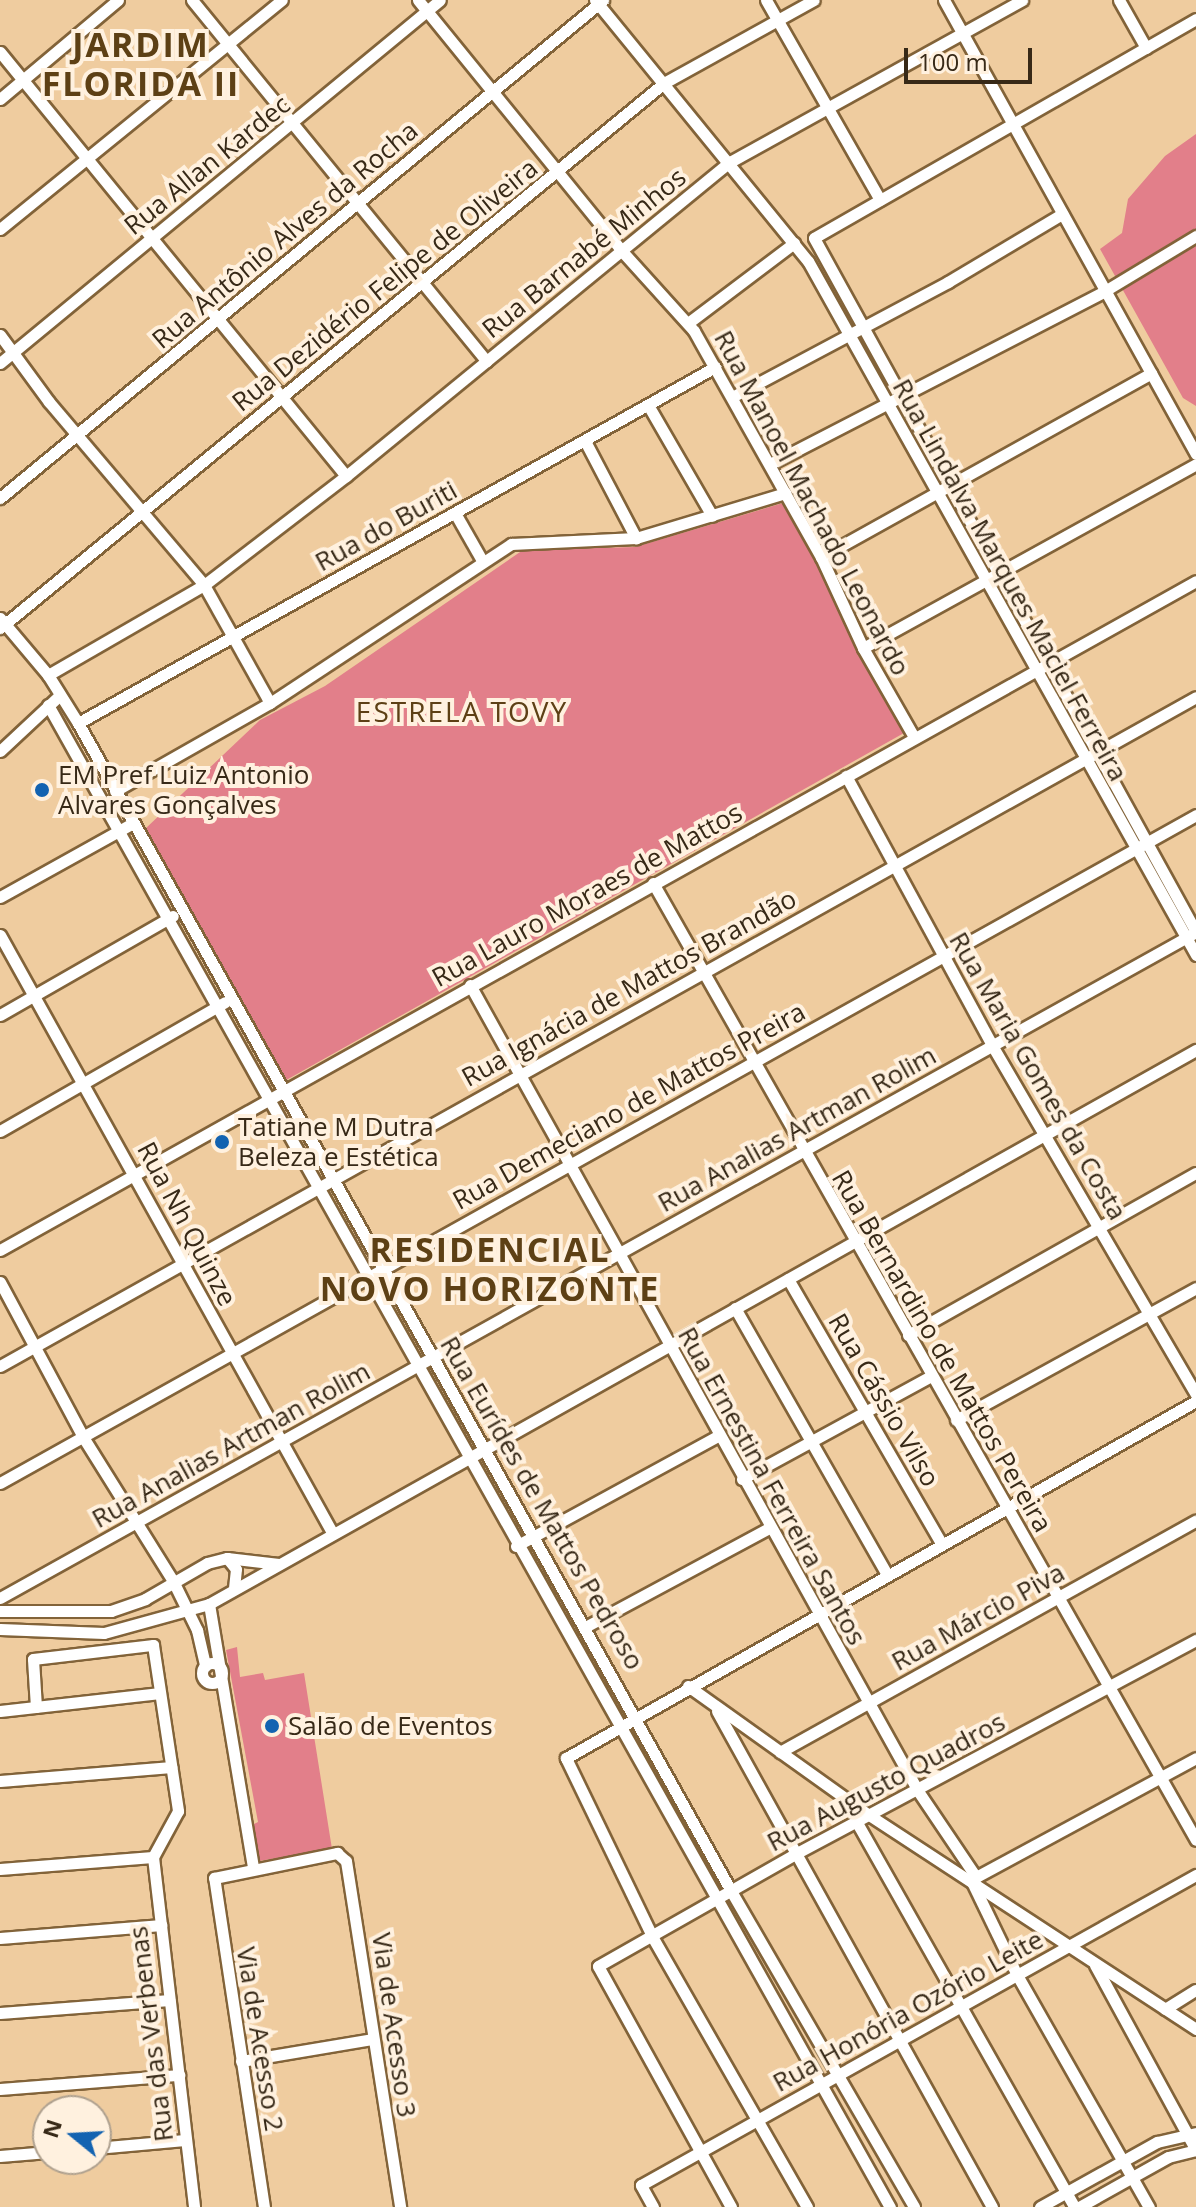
<!DOCTYPE html>
<html>
<head>
<meta charset="utf-8">
<style>
  body { margin:0 }
  #map { position:relative; width:1196px; height:2207px; overflow:hidden; background:#efcc9f; font-family:"Open Sans",sans-serif }
  div>[style] { position:absolute }
  [style*='--x'] { left:calc(var(--x)*1px); top:calc(var(--y)*1px); width:calc(var(--w)*1px); rotate:calc(var(--a)*1deg) }
  .green>* { inset:0; background:#e27f8a }
  .roads { filter:drop-shadow(2px 0 #826339) drop-shadow(-2px 0 #826339) drop-shadow(0 2px #826339) drop-shadow(0 -2px #826339) }
  .minor>* { height:11px; margin:-5.5px; padding:0 5.5px; transform-origin:5.5px; border-radius:5.5px; background:#fff }
  .minor>.ring { margin:-5.5px; padding:0; box-sizing:content-box; background:none; border:11px solid #fff; border-radius:50% }
  .dots>* { width:22px; height:22px; translate:-50% -50%; box-sizing:border-box; border:4px solid #fff1df; border-radius:50% }
  span { translate:-50% -50%; white-space:nowrap; text-align:center; line-height:1.15; -webkit-text-stroke:8px #fff1df; paint-order:stroke }
  .street-label { font-size:26px; color:#372917 }
  .poi-label { font-size:26px; color:#372917 }
  .left { translate:0 -50%; text-align:left }
  .neighbourhood-label { font-size:28px; color:#5d4015; letter-spacing:2px }
  .district-label { font-size:34px; color:#5d4015; font-weight:700; letter-spacing:2px }
  .north { position:absolute; left:32px; top:2095px; width:80px; height:80px; box-sizing:border-box; background:#fff1df; border:2px solid #afa18f; border-radius:50%; rotate:288deg; font-size:22px; font-weight:700; line-height:32px; text-align:center; color:#372917 }
  .north::after { content:''; display:block; margin:auto; width:28px; height:36px; background:#1363b1; clip-path:polygon(50% 0,100% 100%,50% 72%,0 100%) }
  .scale { position:absolute; left:904px; top:48px; width:128px; height:36px; box-sizing:border-box; border:4px solid #372917; border-top:0; padding-left:10px; font-size:24px; line-height:28px; white-space:nowrap; color:#372917; -webkit-text-stroke:6px #fff1df; paint-order:stroke }
</style>
</head>
<body>
<div id="map">
  <div class="green">
    <div style="clip-path:polygon(1196px 134px,1196px 406px,1183px 398px,1100px 249px,1122px 233px,1128px 199px,1165px 156px)"></div>
    <div style="clip-path:polygon(783px 503px,867px 654px,904px 733px,281px 1083px,145px 829px,260px 720px,325px 686px,523px 550px,635px 547px)"></div>
    <div style="clip-path:polygon(237px 1647px,240px 1677px,263px 1673px,265px 1680px,304px 1673px,332px 1849px,259px 1861px,252px 1825px,258px 1822px,226px 1650px)"></div>
  </div>
  <div class="roads">
    <div class="minor">
      <div style="--x:192;--y:0;--w:466;--a:50.8"></div>
      <div style="--x:418;--y:0;--w:321;--a:50.9"></div>
      <div style="--x:620;--y:249;--w:110;--a:47.9"></div>
      <div style="--x:694;--y:331;--w:259;--a:60.7"></div>
      <div style="--x:821;--y:557;--w:100;--a:65.2"></div>
      <div style="--x:863;--y:648;--w:103;--a:60.2"></div>
      <div style="--x:595;--y:0;--w:337;--a:50.8"></div>
      <div style="--x:808;--y:261;--w:795;--a:60.79"></div>
      <div style="--x:766;--y:0;--w:230;--a:60.3"></div>
      <div style="--x:944;--y:0;--w:519;--a:60.97"></div>
      <div style="--x:1119;--y:0;--w:55;--a:60.6"></div>
      <div style="--x:1196;--y:19;--w:440;--a:150.2"></div>
      <div style="--x:814;--y:238;--w:792;--a:61.17"></div>
      <div style="--x:0;--y:52;--w:547;--a:50.78"></div>
      <div style="--x:0;--y:99;--w:154;--a:-40"></div>
      <div style="--x:0;--y:229;--w:363;--a:-39.1"></div>
      <div style="--x:688;--y:323;--w:133;--a:-37"></div>
      <div style="--x:0;--y:335;--w:83;--a:53.8"></div>
      <div style="--x:49;--y:402;--w:240;--a:49.7"></div>
      <div style="--x:204;--y:585;--w:135;--a:60.8"></div>
      <div style="--x:0;--y:363;--w:570;--a:-39.52"></div>
      <div style="--x:732;--y:397;--w:245;--a:-28"></div>
      <div style="--x:948;--y:282;--w:133;--a:-30.8"></div>
      <div style="--x:648;--y:405;--w:128;--a:60"></div>
      <div style="--x:585;--y:441;--w:110;--a:62.3"></div>
      <div style="--x:770;--y:464;--w:375;--a:-27.3"></div>
      <div style="--x:1103;--y:292;--w:109;--a:-31.1"></div>
      <div style="--x:0;--y:498;--w:782;--a:-39.55"></div>
      <div style="--x:455;--y:513;--w:56;--a:60.3"></div>
      <div style="--x:821;--y:557;--w:378;--a:-29.1"></div>
      <div style="--x:0;--y:618;--w:75;--a:49.9"></div>
      <div style="--x:48;--y:675;--w:57;--a:58"></div>
      <div style="--x:78;--y:723;--w:1338;--a:60.79"></div>
      <div style="--x:731;--y:1891;--w:365;--a:59.9"></div>
      <div style="--x:0;--y:628;--w:859;--a:-39.38"></div>
      <div style="--x:664;--y:83;--w:171;--a:-29"></div>
      <div style="--x:863;--y:648;--w:380;--a:-28.9"></div>
      <div style="--x:48;--y:675;--w:180;--a:-30"></div>
      <div style="--x:204;--y:585;--w:179;--a:-37.5"></div>
      <div style="--x:346;--y:476;--w:496;--a:-39.3"></div>
      <div style="--x:730;--y:162;--w:334;--a:-29"></div>
      <div style="--x:48;--y:705;--w:1722;--a:60.73"></div>
      <div style="--x:78;--y:723;--w:730;--a:-29.2"></div>
      <div style="--x:0;--y:751;--w:82;--a:-43"></div>
      <div style="--x:846;--y:776;--w:308;--a:61.5"></div>
      <div style="--x:993;--y:1047;--w:403;--a:59.7"></div>
      <div style="--x:115;--y:791;--w:178;--a:-29.6"></div>
      <div style="--x:270;--y:703;--w:289;--a:-33.4"></div>
      <div style="--x:511;--y:544;--w:125;--a:-2.7"></div>
      <div style="--x:636;--y:538;--w:156;--a:-16.8"></div>
      <div style="--x:653;--y:883;--w:1100;--a:60.43"></div>
      <div style="--x:0;--y:897;--w:152;--a:-29.1"></div>
      <div style="--x:0;--y:935;--w:685;--a:60.93"></div>
      <div style="--x:470;--y:985;--w:922;--a:60.93"></div>
      <div style="--x:918;--y:1791;--w:104;--a:56"></div>
      <div style="--x:0;--y:1015;--w:199;--a:-29.8"></div>
      <div style="--x:0;--y:1131;--w:259;--a:-29.8"></div>
      <div style="--x:0;--y:1250;--w:1370;--a:-29.22"></div>
      <div style="--x:788;--y:1279;--w:305;--a:59.9"></div>
      <div style="--x:0;--y:1282;--w:176;--a:61.8"></div>
      <div style="--x:83;--y:1437;--w:170;--a:58"></div>
      <div style="--x:173;--y:1581;--w:55;--a:63.9"></div>
      <div style="--x:197;--y:1630;--w:37;--a:77"></div>
      <div style="--x:735;--y:1308;--w:306;--a:60.3"></div>
      <div style="--x:908;--y:1335;--w:330;--a:-29.4"></div>
      <div style="--x:0;--y:1366;--w:1370;--a:-29.22"></div>
      <div style="--x:956;--y:1420;--w:274;--a:-28.8"></div>
      <div style="--x:742;--y:1479;--w:215;--a:-28.6"></div>
      <div style="--x:0;--y:1483;--w:1370;--a:-29.18"></div>
      <div style="--x:516;--y:1546;--w:230;--a:-28.6"></div>
      <div style="--x:227;--y:1558;--w:14;--a:51"></div>
      <div style="--x:236;--y:1569;--w:18;--a:96"></div>
      <div style="--x:0;--y:1598;--w:1369;--a:-29.11"></div>
      <div style="--x:209;--y:1604;--w:267;--a:80.5"></div>
      <div style="--x:0;--y:1611;--w:111;--a:0"></div>
      <div style="--x:111;--y:1611;--w:36;--a:-19"></div>
      <div style="--x:145;--y:1599;--w:72;--a:-30.1"></div>
      <div style="--x:207;--y:1563;--w:21;--a:-14"></div>
      <div style="--x:227;--y:1558;--w:52;--a:6.6"></div>
      <div style="--x:587;--y:1626;--w:207;--a:-28.3"></div>
      <div style="--x:0;--y:1629;--w:104;--a:2.2"></div>
      <div style="--x:104;--y:1633;--w:109;--a:-15.4"></div>
      <div style="--x:209;--y:1604;--w:1132;--a:-29.31"></div>
      <div class="ring" style="left:202px;top:1663px;width:9px;height:9px"></div>
      <div style="--x:688;--y:1686;--w:222;--a:35.5"></div>
      <div style="--x:869;--y:1815;--w:391;--a:33.2"></div>
      <div style="--x:36;--y:1707;--w:48;--a:-93.6"></div>
      <div style="--x:33;--y:1659;--w:121;--a:-6.7"></div>
      <div style="--x:153;--y:1645;--w:168;--a:81.4"></div>
      <div style="--x:178;--y:1811;--w:52;--a:118.5"></div>
      <div style="--x:0;--y:1711;--w:161;--a:-6.4"></div>
      <div style="--x:717;--y:1711;--w:567;--a:60.99"></div>
      <div style="--x:780;--y:1752;--w:476;--a:-29.1"></div>
      <div style="--x:0;--y:1781;--w:172;--a:-4.7"></div>
      <div style="--x:856;--y:1821;--w:443;--a:60.5"></div>
      <div style="--x:153;--y:1857;--w:352;--a:83.3"></div>
      <div style="--x:0;--y:1869;--w:153;--a:-4.5"></div>
      <div style="--x:976;--y:1877;--w:250;--a:-28.4"></div>
      <div style="--x:973;--y:1884;--w:101;--a:64.2"></div>
      <div style="--x:1017;--y:1975;--w:267;--a:60.4"></div>
      <div style="--x:0;--y:1938;--w:162;--a:-4.6"></div>
      <div style="--x:1095;--y:1965;--w:211;--a:61.4"></div>
      <div style="--x:1165;--y:2009;--w:36;--a:-32"></div>
      <div style="--x:0;--y:2013;--w:170;--a:-4.4"></div>
      <div style="--x:241;--y:2061;--w:134;--a:-9.5"></div>
      <div style="--x:0;--y:2089;--w:180;--a:-4.5"></div>
      <div style="--x:96;--y:2148;--w:89;--a:-5.1"></div>
      <div style="--x:0;--y:2156;--w:48;--a:-4.8"></div>
      <div style="--x:264;--y:2207;--w:333;--a:-98.6"></div>
      <div style="--x:214;--y:1878;--w:126;--a:-11.5"></div>
      <div style="--x:337;--y:1853;--w:12;--a:42"></div>
      <div style="--x:346;--y:1861;--w:350;--a:81.1"></div>
      <div style="--x:653;--y:2207;--w:25;--a:-119"></div>
      <div style="--x:641;--y:2185;--w:636;--a:-29.19"></div>
      <div style="--x:731;--y:2207;--w:275;--a:-118.9"></div>
      <div style="--x:598;--y:1966;--w:227;--a:-29.6"></div>
      <div style="--x:795;--y:1854;--w:455;--a:-28.1"></div>
      <div style="--x:807;--y:2207;--w:312;--a:-119.8"></div>
      <div style="--x:652;--y:1936;--w:198;--a:-115.8"></div>
      <div style="--x:566;--y:1758;--w:724;--a:-29.54"></div>
      <div style="--x:1040;--y:2207;--w:134;--a:-29.1"></div>
      <div style="--x:1157;--y:2142;--w:40;--a:-13"></div>
      <div style="--x:1079;--y:2207;--w:102;--a:-29.3"></div>
      <div style="--x:1168;--y:2157;--w:29;--a:-14"></div>
    </div>
  </div>
  <div class="dots">
    <div style="left:42px;top:790px;background:#1363b1"></div>
    <div style="left:222px;top:1142px;background:#1363b1"></div>
    <div style="left:272px;top:1726px;background:#1363b1"></div>
  </div>
  <div class="street-label">
    <span style="left:207px;top:165px;rotate:-39deg">Rua Allan Kardec</span>
    <span style="left:285px;top:235px;rotate:-40deg">Rua Antônio Alves da Rocha</span>
    <span style="left:584px;top:253px;rotate:-39deg">Rua Barnabé Minhos</span>
    <span style="left:385px;top:285px;rotate:-39deg">Rua Dezidério Felipe de Oliveira</span>
    <span style="left:812px;top:503px;rotate:62deg">Rua Manoel Machado Leonardo</span>
    <span style="left:386px;top:526px;rotate:-29deg">Rua do Buriti</span>
    <span style="left:1010px;top:580px;rotate:61deg">Rua Lindalva Marques Maciel Ferreira</span>
    <span style="left:587px;top:895px;rotate:-29deg">Rua Lauro Moraes de Mattos</span>
    <span style="left:629px;top:988px;rotate:-29deg">Rua Ignácia de Mattos Brandão</span>
    <span style="left:1038px;top:1076px;rotate:60deg">Rua Maria Gomes da Costa</span>
    <span style="left:629px;top:1106px;rotate:-29deg">Rua Demeciano de Mattos Preira</span>
    <span style="left:797px;top:1129px;rotate:-29deg">Rua Analias Artman Rolim</span>
    <span style="left:187px;top:1224px;rotate:62deg">Rua Nh Quinze</span>
    <span style="left:942px;top:1351px;rotate:60deg">Rua Bernardino de Mattos Pereira</span>
    <span style="left:884px;top:1400px;rotate:60deg">Rua Cássio Vilso</span>
    <span style="left:231px;top:1445px;rotate:-29deg">Rua Analias Artman Rolim</span>
    <span style="left:772px;top:1486px;rotate:61deg">Rua Ernestina Ferreira Santos</span>
    <span style="left:542px;top:1503px;rotate:60deg">Rua Eurídes de Mattos Pedroso</span>
    <span style="left:978px;top:1617px;rotate:-29deg">Rua Márcio Piva</span>
    <span style="left:886px;top:1782px;rotate:-28deg">Rua Augusto Quadros</span>
    <span style="left:908px;top:2011px;rotate:-29deg">Rua Honória Ozório Leite</span>
    <span style="left:394px;top:2025px;rotate:82deg">Via de Acesso 3</span>
    <span style="left:151px;top:2034px;rotate:-97deg">Rua das Verbenas</span>
    <span style="left:260px;top:2039px;rotate:81deg">Via de Acesso 2</span>
  </div>
  <div class="poi-label">
    <span class="left" style="left:58px;top:790px">EM Pref Luiz Antonio<br>Alvares Gonçalves</span>
    <span class="left" style="left:238px;top:1142px">Tatiane M Dutra<br>Beleza e Estética</span>
    <span class="left" style="left:288px;top:1726px">Salão de Eventos</span>
  </div>
  <div class="neighbourhood-label">
    <span style="left:462px;top:711px">ESTRELA TOVY</span>
  </div>
  <div class="district-label">
    <span style="left:141px;top:64px">JARDIM<br>FLORIDA II</span>
    <span style="left:490px;top:1269px">RESIDENCIAL<br>NOVO HORIZONTE</span>
  </div>
  <div class="north">N</div>
  <div class="scale">100 m</div>
</div>
</body>
</html>
